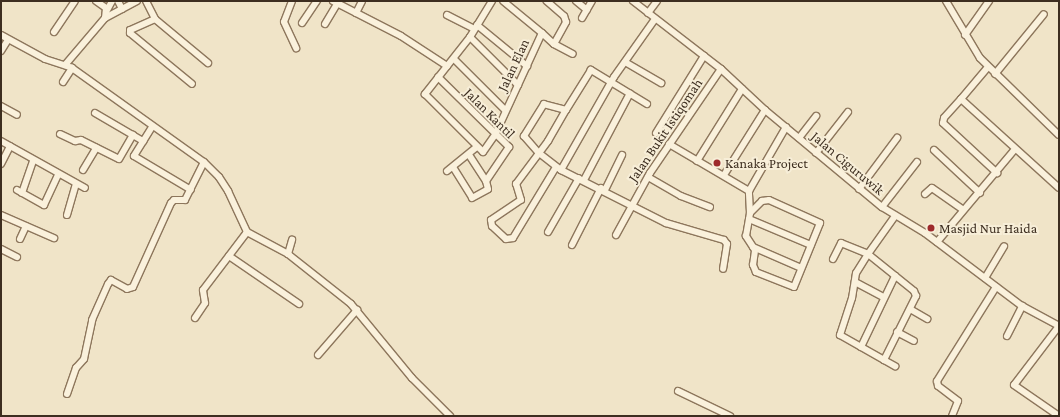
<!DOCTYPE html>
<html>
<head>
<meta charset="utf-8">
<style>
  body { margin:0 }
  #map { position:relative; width:1060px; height:417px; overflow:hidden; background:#f0e4c8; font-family:"Crimson Pro",serif }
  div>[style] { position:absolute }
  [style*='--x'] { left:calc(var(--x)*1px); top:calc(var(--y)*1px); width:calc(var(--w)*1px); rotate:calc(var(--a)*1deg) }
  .roads { filter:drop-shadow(1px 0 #8d765c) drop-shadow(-1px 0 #8d765c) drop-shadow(0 1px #8d765c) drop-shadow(0 -1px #8d765c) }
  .minor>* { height:6px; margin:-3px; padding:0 3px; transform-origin:3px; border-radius:3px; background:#faf1dc }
  .dots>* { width:11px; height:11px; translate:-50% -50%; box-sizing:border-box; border:2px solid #f7eed8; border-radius:50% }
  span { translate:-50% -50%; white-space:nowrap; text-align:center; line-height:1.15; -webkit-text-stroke:4px #f7eed8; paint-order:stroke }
  .street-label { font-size:14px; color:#3d2e20 }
  .poi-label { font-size:14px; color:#3d2e20 }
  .left { translate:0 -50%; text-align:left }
  .frame { position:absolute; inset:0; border:2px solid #3d2e20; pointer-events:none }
</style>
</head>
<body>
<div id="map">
  <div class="roads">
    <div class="minor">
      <div style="--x:118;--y:1;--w:9;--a:63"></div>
      <div style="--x:146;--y:1;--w:20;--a:63"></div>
      <div style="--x:155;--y:19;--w:69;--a:39.7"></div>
      <div style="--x:292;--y:1;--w:22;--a:111"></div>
      <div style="--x:284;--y:22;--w:29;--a:65"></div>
      <div style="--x:333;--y:1;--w:76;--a:27.2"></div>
      <div style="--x:401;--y:36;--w:55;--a:33.1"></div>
      <div style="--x:492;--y:1;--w:42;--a:121.4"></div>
      <div style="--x:470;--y:37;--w:73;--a:128.3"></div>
      <div style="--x:425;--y:94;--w:82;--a:45"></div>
      <div style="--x:483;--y:152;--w:21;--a:-55"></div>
      <div style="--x:495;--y:135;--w:112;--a:-65.3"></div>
      <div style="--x:542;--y:33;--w:50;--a:-140.6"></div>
      <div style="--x:576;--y:1;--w:14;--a:39"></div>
      <div style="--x:633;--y:1;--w:111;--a:37.7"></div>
      <div style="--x:721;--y:69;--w:60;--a:43"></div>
      <div style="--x:765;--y:110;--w:152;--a:39.7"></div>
      <div style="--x:882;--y:207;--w:50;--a:31.2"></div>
      <div style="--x:925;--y:233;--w:121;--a:37"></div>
      <div style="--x:1022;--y:306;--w:42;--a:28.4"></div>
      <div style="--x:946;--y:1;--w:66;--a:59.2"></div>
      <div style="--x:980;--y:58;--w:110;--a:44.3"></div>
      <div style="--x:106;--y:12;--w:13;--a:-61"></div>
      <div style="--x:356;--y:13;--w:13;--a:-63"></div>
      <div style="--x:648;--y:13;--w:15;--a:-53"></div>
      <div style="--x:447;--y:15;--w:30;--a:27"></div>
      <div style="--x:105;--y:18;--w:36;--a:-28"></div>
      <div style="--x:582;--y:18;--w:20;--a:-60"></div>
      <div style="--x:155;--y:19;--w:27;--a:156"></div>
      <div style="--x:130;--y:30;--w:3;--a:90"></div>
      <div style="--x:130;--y:33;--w:80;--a:39.4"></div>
      <div style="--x:302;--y:23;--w:27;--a:-56"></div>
      <div style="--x:325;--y:24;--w:23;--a:-59"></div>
      <div style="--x:477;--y:25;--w:65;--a:39.4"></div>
      <div style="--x:54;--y:32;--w:37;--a:-56"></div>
      <div style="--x:542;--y:33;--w:16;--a:43"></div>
      <div style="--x:554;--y:44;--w:25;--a:-61"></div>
      <div style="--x:566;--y:22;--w:6;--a:-108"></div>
      <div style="--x:564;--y:16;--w:23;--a:-139"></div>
      <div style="--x:1;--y:35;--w:50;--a:28.6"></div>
      <div style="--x:45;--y:59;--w:28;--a:18"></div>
      <div style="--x:72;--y:68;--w:162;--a:35.5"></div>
      <div style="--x:204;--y:162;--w:21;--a:45"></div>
      <div style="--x:219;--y:177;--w:17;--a:57"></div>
      <div style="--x:228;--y:191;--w:45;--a:65.1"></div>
      <div style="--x:247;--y:232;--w:47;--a:28.2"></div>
      <div style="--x:288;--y:254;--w:80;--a:38.4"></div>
      <div style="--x:351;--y:304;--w:96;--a:50.5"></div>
      <div style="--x:412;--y:378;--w:54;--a:45"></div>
      <div style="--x:965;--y:35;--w:42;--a:-54.8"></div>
      <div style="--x:470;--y:37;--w:68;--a:45"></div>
      <div style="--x:554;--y:44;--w:21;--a:28"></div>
      <div style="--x:1;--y:51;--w:13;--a:-58"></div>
      <div style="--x:454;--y:59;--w:72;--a:45"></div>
      <div style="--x:625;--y:62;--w:42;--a:30.3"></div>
      <div style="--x:65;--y:65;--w:62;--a:-49.6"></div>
      <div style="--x:105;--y:18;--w:10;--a:-84"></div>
      <div style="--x:106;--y:8;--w:12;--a:-145"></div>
      <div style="--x:988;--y:67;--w:42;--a:130.2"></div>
      <div style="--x:961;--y:99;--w:132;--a:42.2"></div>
      <div style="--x:995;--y:74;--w:77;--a:-50.8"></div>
      <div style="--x:438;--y:77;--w:100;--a:44.6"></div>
      <div style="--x:509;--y:147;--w:41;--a:124.1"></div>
      <div style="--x:486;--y:181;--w:31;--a:-123"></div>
      <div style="--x:63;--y:82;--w:17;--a:-57"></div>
      <div style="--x:961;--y:99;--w:25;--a:132"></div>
      <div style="--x:944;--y:118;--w:5;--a:101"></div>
      <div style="--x:943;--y:123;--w:74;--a:42.8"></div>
      <div style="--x:647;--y:104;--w:66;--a:-148.7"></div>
      <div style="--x:591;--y:70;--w:47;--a:122"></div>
      <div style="--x:566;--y:110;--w:23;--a:-165"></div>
      <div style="--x:544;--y:104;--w:38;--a:122"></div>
      <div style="--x:524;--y:136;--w:23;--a:49"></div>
      <div style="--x:539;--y:153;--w:28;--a:38"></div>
      <div style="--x:561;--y:170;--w:118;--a:26.8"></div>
      <div style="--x:666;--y:223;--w:60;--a:16.3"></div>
      <div style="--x:724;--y:240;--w:5;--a:53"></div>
      <div style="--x:727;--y:244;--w:25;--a:99"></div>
      <div style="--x:1;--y:106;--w:18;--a:29"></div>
      <div style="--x:95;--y:113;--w:56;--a:30.3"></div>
      <div style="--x:152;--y:127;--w:34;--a:122"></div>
      <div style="--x:134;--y:156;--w:66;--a:30.8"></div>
      <div style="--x:656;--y:133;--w:91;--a:-58.1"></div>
      <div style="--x:60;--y:134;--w:17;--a:25"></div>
      <div style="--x:75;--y:141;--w:6;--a:-9"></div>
      <div style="--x:81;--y:140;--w:42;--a:26.6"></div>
      <div style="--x:119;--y:159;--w:28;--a:-60"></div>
      <div style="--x:799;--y:138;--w:28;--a:-52"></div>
      <div style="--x:1;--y:141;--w:96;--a:29.2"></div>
      <div style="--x:669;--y:144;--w:93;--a:30.4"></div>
      <div style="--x:934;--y:150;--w:63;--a:43.1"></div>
      <div style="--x:816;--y:153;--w:52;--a:-52"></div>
      <div style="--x:697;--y:161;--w:85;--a:-58"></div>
      <div style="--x:1;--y:164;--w:20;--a:-63"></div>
      <div style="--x:453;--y:167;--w:36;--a:58"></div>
      <div style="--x:472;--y:198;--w:18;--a:-29"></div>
      <div style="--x:488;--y:189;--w:8;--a:-104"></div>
      <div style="--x:556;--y:167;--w:83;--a:121.2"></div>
      <div style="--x:513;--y:238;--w:7;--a:172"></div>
      <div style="--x:506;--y:239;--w:19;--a:-137"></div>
      <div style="--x:492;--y:226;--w:6;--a:-99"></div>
      <div style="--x:491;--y:220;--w:36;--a:-34"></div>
      <div style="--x:521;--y:200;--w:17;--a:-107"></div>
      <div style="--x:516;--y:184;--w:54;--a:-53.3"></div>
      <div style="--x:548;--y:141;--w:36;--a:-60"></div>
      <div style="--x:83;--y:170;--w:26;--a:-59"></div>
      <div style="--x:561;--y:170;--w:107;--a:-60.3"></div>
      <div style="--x:614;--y:77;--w:71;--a:-54.7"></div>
      <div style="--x:447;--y:171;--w:38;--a:-39"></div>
      <div style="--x:724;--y:175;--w:77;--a:-57.8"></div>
      <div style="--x:648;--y:177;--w:38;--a:30"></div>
      <div style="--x:681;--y:196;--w:31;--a:21"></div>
      <div style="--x:584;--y:180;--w:98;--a:-62.1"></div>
      <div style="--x:859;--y:189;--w:64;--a:-53.3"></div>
      <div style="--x:17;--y:190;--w:31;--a:29"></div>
      <div style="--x:44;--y:205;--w:33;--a:-65"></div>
      <div style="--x:605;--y:190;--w:39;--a:-64"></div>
      <div style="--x:22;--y:193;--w:34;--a:-71"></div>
      <div style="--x:925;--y:194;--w:9;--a:-41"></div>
      <div style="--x:932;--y:188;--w:38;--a:35"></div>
      <div style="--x:882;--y:207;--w:57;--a:-52.1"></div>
      <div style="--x:750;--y:213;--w:17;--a:-45"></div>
      <div style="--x:762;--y:201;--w:7;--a:-8"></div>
      <div style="--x:769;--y:200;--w:56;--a:24.3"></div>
      <div style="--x:820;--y:223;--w:69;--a:112.1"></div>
      <div style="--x:794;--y:287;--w:41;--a:-158.5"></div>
      <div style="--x:756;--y:272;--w:8;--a:-113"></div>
      <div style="--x:753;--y:265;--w:15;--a:-82"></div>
      <div style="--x:755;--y:250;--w:17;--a:-123"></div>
      <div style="--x:746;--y:236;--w:23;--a:-80"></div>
      <div style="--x:750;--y:213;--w:22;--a:-93"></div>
      <div style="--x:749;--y:191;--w:74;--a:-60"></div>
      <div style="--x:1;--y:215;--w:58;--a:23.5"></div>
      <div style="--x:67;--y:215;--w:32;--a:-74"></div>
      <div style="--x:749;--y:219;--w:67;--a:22.8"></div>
      <div style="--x:548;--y:232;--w:62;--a:-60.1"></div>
      <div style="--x:616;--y:235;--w:71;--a:-61.3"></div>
      <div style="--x:650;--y:173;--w:126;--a:-55.7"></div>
      <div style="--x:20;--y:239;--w:14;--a:-65"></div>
      <div style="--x:937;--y:242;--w:121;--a:-50"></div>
      <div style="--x:572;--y:245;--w:64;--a:-63"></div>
      <div style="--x:753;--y:247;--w:52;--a:23.6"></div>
      <div style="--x:1;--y:249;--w:18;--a:27"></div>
      <div style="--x:288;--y:254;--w:15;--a:-74"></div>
      <div style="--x:229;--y:256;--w:85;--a:34.4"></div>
      <div style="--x:833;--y:259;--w:18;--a:-63"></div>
      <div style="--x:841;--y:243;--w:29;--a:22"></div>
      <div style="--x:868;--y:254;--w:22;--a:122"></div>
      <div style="--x:856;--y:273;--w:25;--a:99"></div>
      <div style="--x:852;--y:298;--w:39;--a:108"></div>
      <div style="--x:840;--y:335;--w:51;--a:29.6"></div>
      <div style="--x:884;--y:360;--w:72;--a:-63.4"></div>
      <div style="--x:916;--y:296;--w:5;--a:-112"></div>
      <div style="--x:914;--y:291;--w:59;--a:-141.2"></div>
      <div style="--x:868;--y:254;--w:47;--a:-54.6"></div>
      <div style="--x:985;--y:278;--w:37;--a:-59"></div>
      <div style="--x:855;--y:282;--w:32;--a:28"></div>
      <div style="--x:910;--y:309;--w:20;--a:30"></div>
      <div style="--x:195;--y:318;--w:18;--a:-56"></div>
      <div style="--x:205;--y:303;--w:13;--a:-99"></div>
      <div style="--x:203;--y:290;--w:73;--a:-52.8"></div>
      <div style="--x:1059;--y:326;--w:74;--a:127.3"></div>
      <div style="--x:1014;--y:385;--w:55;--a:34.6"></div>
      <div style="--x:897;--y:332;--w:19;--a:28"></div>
      <div style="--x:1007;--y:336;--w:34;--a:-63"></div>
      <div style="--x:861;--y:347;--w:79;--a:-64.4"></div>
      <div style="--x:318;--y:355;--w:60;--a:-49.1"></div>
      <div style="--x:884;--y:360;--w:13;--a:29"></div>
      <div style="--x:678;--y:391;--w:58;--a:25.7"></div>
      <div style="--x:67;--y:394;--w:28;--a:-71"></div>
      <div style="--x:76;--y:368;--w:12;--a:-48"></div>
      <div style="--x:84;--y:359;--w:40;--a:-78"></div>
      <div style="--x:92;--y:320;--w:39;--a:-66"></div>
      <div style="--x:108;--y:284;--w:5;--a:-53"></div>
      <div style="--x:111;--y:280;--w:18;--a:29"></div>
      <div style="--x:127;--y:289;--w:6;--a:-18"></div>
      <div style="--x:133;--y:287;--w:92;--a:-65.7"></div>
      <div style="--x:171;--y:203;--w:4;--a:-45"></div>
      <div style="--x:174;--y:200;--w:11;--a:0"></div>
      <div style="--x:185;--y:200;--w:42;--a:-63.4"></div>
      <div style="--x:952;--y:416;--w:16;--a:-68"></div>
      <div style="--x:958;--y:401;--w:25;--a:-143"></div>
      <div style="--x:938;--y:386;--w:5;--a:-101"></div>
      <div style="--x:937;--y:381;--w:111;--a:-57.9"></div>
    </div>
  </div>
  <div class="dots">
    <div style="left:717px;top:163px;background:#9e2a2b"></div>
    <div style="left:931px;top:228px;background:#9e2a2b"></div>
  </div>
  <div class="street-label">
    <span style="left:513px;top:65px;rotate:-65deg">Jalan Elan</span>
    <span style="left:490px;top:113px;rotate:45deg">Jalan Kantil</span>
    <span style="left:665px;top:130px;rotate:-56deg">Jalan Bukit Istiqomah</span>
    <span style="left:848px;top:163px;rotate:40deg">Jalan Ciguruwik</span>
  </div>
  <div class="poi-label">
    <span class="left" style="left:725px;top:163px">Kanaka Project</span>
    <span class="left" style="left:939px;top:228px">Masjid Nur Haida</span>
  </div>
  <div class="frame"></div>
</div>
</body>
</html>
